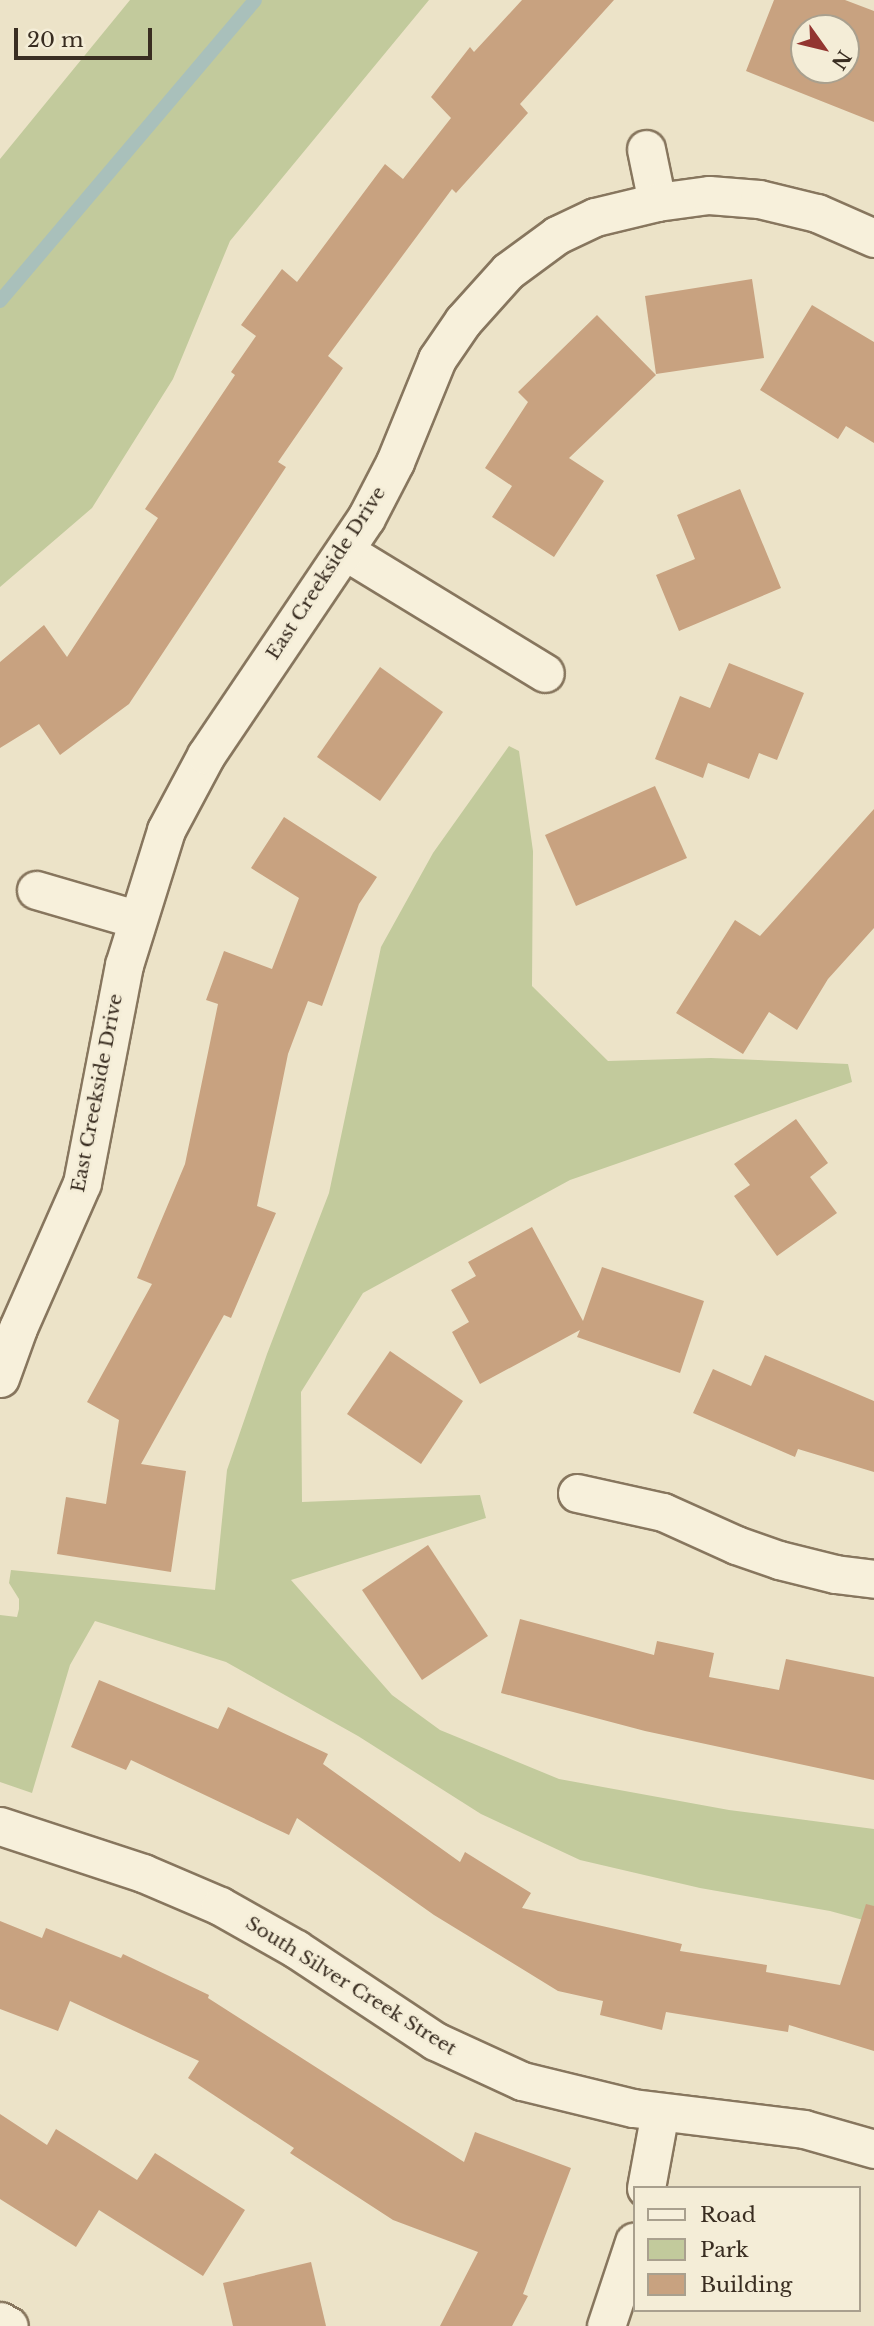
<!DOCTYPE html>
<html>
<head>
<meta charset="utf-8">
<style>
  body { margin:0 }
  #map { position:relative; width:874px; height:2326px; overflow:hidden; background:#ece3c8; font-family:"Libre Baskerville",serif }
  div>[style] { position:absolute }
  [style*='--x'] { left:calc(var(--x)*1px); top:calc(var(--y)*1px); width:calc(var(--w)*1px); rotate:calc(var(--a)*1deg) }
  .green>* { inset:0; background:#c2ca9c }
  .stream>* { height:14px; margin:-7px; padding:0 7px; transform-origin:7px; border-radius:7px; background:#a9c0bb }
  .building>* { inset:0; background:#c8a280 }
  .roads { filter:drop-shadow(2px 0 #87765e) drop-shadow(-2px 0 #87765e) drop-shadow(0 2px #87765e) drop-shadow(0 -2px #87765e) }
  .minor>* { height:37px; margin:-18.5px; padding:0 18.5px; transform-origin:18.5px; border-radius:18.5px; background:#f7f0db }
  span { translate:-50% -50%; white-space:nowrap; text-align:center; line-height:1.15; -webkit-text-stroke:5px #f4edd7; paint-order:stroke }
  .street-label { font-size:19px; color:#392d21 }
  .legend { position:absolute; left:633px; top:2186px; width:228px; height:126px; box-sizing:border-box; background:#f4edd7; border:2px solid #a9a08e; margin:0; padding:9px 12px; list-style:none; font-size:21px; color:#392d21 }
  .legend li { display:flex; align-items:center; gap:14px; height:35px }
  .legend b { width:35px; border:2px solid #a9a08e }
  .north { position:absolute; left:790px; top:14px; width:70px; height:70px; box-sizing:border-box; background:#f4edd7; border:2px solid #a9a08e; border-radius:50%; rotate:124deg; font-size:19px; font-weight:700; line-height:28px; text-align:center; color:#392d21 }
  .north::after { content:''; display:block; margin:auto; width:24px; height:32px; background:#933631; clip-path:polygon(50% 0,100% 100%,50% 72%,0 100%) }
  .scale { position:absolute; left:14px; top:28px; width:138px; height:32px; box-sizing:border-box; border:4px solid #392d21; border-top:0; padding-left:9px; font-size:21px; line-height:24px; white-space:nowrap; color:#392d21; -webkit-text-stroke:5px #f4edd7; paint-order:stroke }
</style>
</head>
<body>
<div id="map">
  <div class="green">
    <div style="clip-path:polygon(130px 0,429px 0,230px 241px,173px 379px,92px 508px,0 587px,0 159px)"></div>
    <div style="clip-path:polygon(509px 746px,519px 751px,533px 851px,532px 986px,608px 1061px,711px 1058px,848px 1064px,852px 1082px,570px 1180px,363px 1293px,301px 1392px,302px 1502px,480px 1495px,486px 1518px,291px 1580px,392px 1695px,440px 1730px,559px 1779px,729px 1810px,874px 1829px,874px 1923px,830px 1911px,700px 1888px,580px 1860px,481px 1814px,358px 1736px,226px 1662px,95px 1621px,70px 1665px,32px 1793px,0 1782px,0 1615px,17px 1617px,19px 1609px,19px 1599px,9px 1583px,11px 1570px,215px 1590px,227px 1470px,267px 1354px,329px 1193px,381px 947px,433px 853px)"></div>
  </div>
  <div class="stream">
    <div style="--x:0;--y:301;--w:394;--a:-49.7"></div>
  </div>
  <div class="building">
    <div style="clip-path:polygon(522px 0,614px 0,520px 104px,528px 113px,456px 193px,452px 189px,328px 356px,343px 368px,278px 462px,286px 467px,129px 704px,60px 755px,39px 724px,0 748px,0 662px,44px 625px,67px 657px,158px 518px,145px 509px,235px 375px,231px 372px,256px 336px,241px 325px,282px 269px,297px 282px,385px 164px,403px 179px,451px 118px,431px 97px,470px 47px,474px 52px)"></div>
    <div style="clip-path:polygon(evenodd,774px 0,845px 0,874px 11px,874px 122px,746px 71px,774px 0,804px 28px,846px 28px,846px 70px,804px 70px,804px 28px)"></div>
    <div style="clip-path:polygon(752px 279px,764px 358px,656px 374px,645px 296px)"></div>
    <div style="clip-path:polygon(812px 305px,874px 342px,874px 443px,846px 426px,838px 439px,760px 390px)"></div>
    <div style="clip-path:polygon(597px 315px,656px 375px,569px 458px,604px 481px,554px 557px,492px 517px,512px 486px,485px 468px,528px 402px,518px 392px)"></div>
    <div style="clip-path:polygon(740px 489px,781px 588px,679px 631px,656px 575px,695px 559px,677px 515px)"></div>
    <div style="clip-path:polygon(729px 663px,804px 693px,777px 760px,759px 753px,749px 779px,708px 763px,703px 778px,655px 759px,680px 696px,710px 708px)"></div>
    <div style="clip-path:polygon(380px 667px,443px 712px,380px 801px,317px 757px)"></div>
    <div style="clip-path:polygon(655px 786px,687px 858px,576px 906px,545px 835px)"></div>
    <div style="clip-path:polygon(874px 809px,874px 928px,828px 979px,797px 1030px,769px 1012px,743px 1054px,676px 1013px,735px 920px,760px 936px)"></div>
    <div style="clip-path:polygon(284px 817px,377px 877px,359px 904px,322px 1006px,308px 1001px,288px 1054px,257px 1206px,276px 1213px,231px 1318px,224px 1315px,141px 1464px,186px 1471px,171px 1572px,57px 1554px,66px 1497px,106px 1504px,119px 1420px,87px 1402px,152px 1284px,137px 1278px,185px 1164px,218px 1004px,206px 1000px,224px 951px,272px 969px,299px 898px,251px 868px)"></div>
    <div style="clip-path:polygon(796px 1119px,828px 1163px,810px 1177px,837px 1213px,777px 1256px,734px 1196px,750px 1185px,734px 1164px)"></div>
    <div style="clip-path:polygon(532px 1227px,583px 1321px,602px 1267px,704px 1301px,680px 1373px,577px 1337px,580px 1330px,480px 1384px,452px 1332px,469px 1322px,451px 1290px,476px 1276px,468px 1262px)"></div>
    <div style="clip-path:polygon(390px 1351px,463px 1401px,421px 1464px,347px 1414px)"></div>
    <div style="clip-path:polygon(765px 1355px,874px 1401px,874px 1472px,798px 1449px,795px 1457px,693px 1413px,713px 1369px,751px 1386px)"></div>
    <div style="clip-path:polygon(428px 1545px,488px 1636px,422px 1680px,362px 1590px)"></div>
    <div style="clip-path:polygon(520px 1619px,654px 1655px,657px 1641px,714px 1653px,709px 1677px,779px 1690px,786px 1659px,874px 1677px,874px 1780px,645px 1731px,501px 1693px)"></div>
    <div style="clip-path:polygon(99px 1680px,218px 1729px,228px 1707px,328px 1754px,323px 1764px,460px 1862px,465px 1852px,531px 1893px,522px 1908px,682px 1944px,680px 1951px,767px 1965px,766px 1972px,840px 1985px,866px 1904px,874px 1906px,874px 2051px,789px 2025px,788px 2032px,666px 2012px,662px 2030px,600px 2015px,603px 2001px,558px 1991px,434px 1915px,297px 1818px,289px 1835px,131px 1760px,126px 1770px,71px 1747px)"></div>
    <div style="clip-path:polygon(0 1921px,42px 1938px,46px 1928px,121px 1958px,123px 1954px,209px 1995px,208px 1998px,464px 2162px,475px 2132px,571px 2168px,523px 2294px,528px 2296px,512px 2326px,440px 2326px,478px 2252px,393px 2220px,290px 2153px,294px 2148px,188px 2078px,199px 2061px,70px 2001px,58px 2031px,0 2009px)"></div>
    <div style="clip-path:polygon(0 2114px,47px 2145px,56px 2129px,137px 2180px,155px 2153px,245px 2210px,203px 2276px,99px 2210px,76px 2247px,0 2199px)"></div>
    <div style="clip-path:polygon(311px 2262px,326px 2326px,233px 2326px,223px 2283px)"></div>
  </div>
  <div class="roads">
    <div class="minor">
      <div style="--x:646;--y:149;--w:54;--a:78.3"></div>
      <div style="--x:345;--y:551;--w:234;--a:31.4"></div>
      <div style="--x:36;--y:890;--w:104;--a:16.2"></div>
      <div style="--x:0;--y:1378;--w:53;--a:-70.2"></div>
      <div style="--x:18;--y:1328;--w:158;--a:-66.2"></div>
      <div style="--x:82;--y:1183;--w:222;--a:-79.1"></div>
      <div style="--x:124;--y:965;--w:141;--a:-72.7"></div>
      <div style="--x:166;--y:830;--w:85;--a:-61.9"></div>
      <div style="--x:206;--y:755;--w:286;--a:-56"></div>
      <div style="--x:366;--y:518;--w:63;--a:-62.6"></div>
      <div style="--x:395;--y:462;--w:111;--a:-67.8"></div>
      <div style="--x:437;--y:359;--w:46;--a:-55.6"></div>
      <div style="--x:463;--y:321;--w:67;--a:-48"></div>
      <div style="--x:508;--y:271;--w:61;--a:-36.3"></div>
      <div style="--x:557;--y:235;--w:42;--a:-25.3"></div>
      <div style="--x:595;--y:217;--w:64;--a:-13.6"></div>
      <div style="--x:657;--y:202;--w:52;--a:-7.7"></div>
      <div style="--x:709;--y:195;--w:50;--a:4.6"></div>
      <div style="--x:759;--y:199;--w:60;--a:13.6"></div>
      <div style="--x:817;--y:213;--w:62;--a:23.7"></div>
      <div style="--x:577;--y:1493;--w:88;--a:12.5"></div>
      <div style="--x:663;--y:1512;--w:80;--a:24.3"></div>
      <div style="--x:736;--y:1545;--w:46;--a:19.2"></div>
      <div style="--x:779;--y:1560;--w:58;--a:14"></div>
      <div style="--x:835;--y:1574;--w:39;--a:7"></div>
      <div style="--x:0;--y:1826;--w:151;--a:18.2"></div>
      <div style="--x:143;--y:1873;--w:84;--a:23.2"></div>
      <div style="--x:220;--y:1906;--w:87;--a:29.5"></div>
      <div style="--x:296;--y:1949;--w:167;--a:33.5"></div>
      <div style="--x:435;--y:2041;--w:96;--a:24.7"></div>
      <div style="--x:522;--y:2081;--w:114;--a:13.7"></div>
      <div style="--x:633;--y:2108;--w:172;--a:7"></div>
      <div style="--x:804;--y:2129;--w:73;--a:15.9"></div>
      <div style="--x:646;--y:2188;--w:77;--a:-79.6"></div>
      <div style="--x:0;--y:2321;--w:10;--a:29"></div>
      <div style="--x:606;--y:2326;--w:89;--a:-71.6"></div>
    </div>
  </div>
  <div class="street-label">
    <span style="left:326px;top:573px;rotate:-57deg">East Creekside Drive</span>
    <span style="left:97px;top:1093px;rotate:-79deg">East Creekside Drive</span>
    <span style="left:351px;top:1986px;rotate:32deg">South Silver Creek Street</span>
  </div>
  <ul class="legend">
  <li><b style="height:9px;background:#f7f0db"></b>Road</li>
  <li><b style="height:19px;background:#c2ca9c"></b>Park</li>
  <li><b style="height:19px;background:#c8a280"></b>Building</li>
  </ul>
  <div class="north">N</div>
  <div class="scale">20 m</div>
</div>
</body>
</html>
